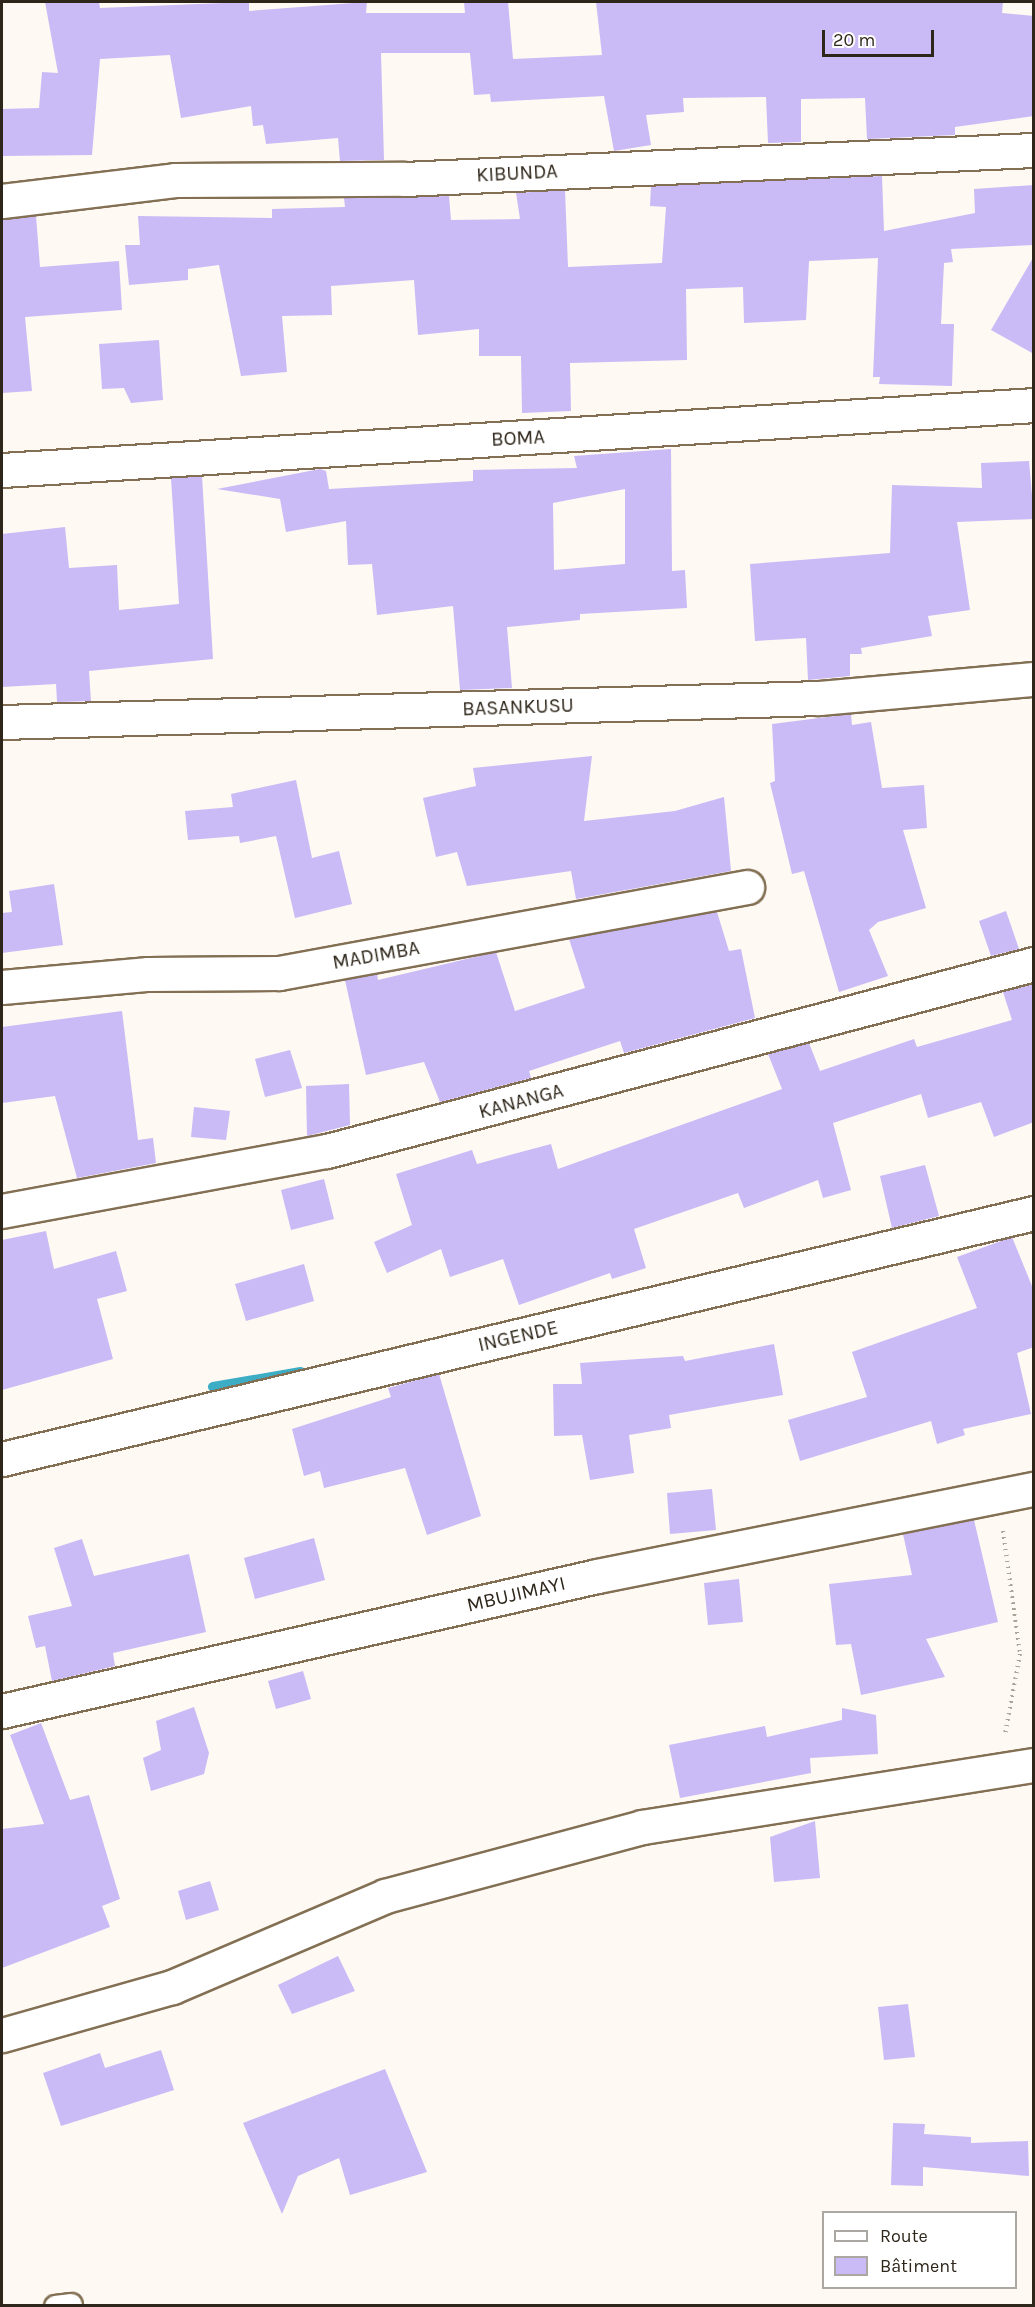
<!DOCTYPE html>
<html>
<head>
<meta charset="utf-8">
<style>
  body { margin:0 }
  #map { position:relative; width:1035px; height:2307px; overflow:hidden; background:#fef9f3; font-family:Karla,sans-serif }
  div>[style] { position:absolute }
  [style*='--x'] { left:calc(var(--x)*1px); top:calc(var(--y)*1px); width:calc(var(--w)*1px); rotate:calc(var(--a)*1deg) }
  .stream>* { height:10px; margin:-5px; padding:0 5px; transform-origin:5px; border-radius:5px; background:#3dadc6 }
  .building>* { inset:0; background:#cabaf6 }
  .path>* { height:4px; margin-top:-2px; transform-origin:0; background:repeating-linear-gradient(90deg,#a9a39a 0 1.5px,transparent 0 6px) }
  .roads { filter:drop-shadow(2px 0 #837054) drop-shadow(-2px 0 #837054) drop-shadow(0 2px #837054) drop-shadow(0 -2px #837054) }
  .service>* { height:21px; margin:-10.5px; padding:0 10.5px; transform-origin:10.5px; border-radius:10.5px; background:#fff }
  .minor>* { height:33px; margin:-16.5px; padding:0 16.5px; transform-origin:16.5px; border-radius:16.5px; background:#fff }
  span { translate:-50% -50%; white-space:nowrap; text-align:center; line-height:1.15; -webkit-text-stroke:5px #fff; paint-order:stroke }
  .street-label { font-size:20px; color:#2e261a }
  .frame { position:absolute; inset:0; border:3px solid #2e261a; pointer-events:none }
  .legend { position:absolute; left:822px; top:2211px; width:195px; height:78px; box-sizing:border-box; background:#fff; border:2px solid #aba8a3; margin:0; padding:8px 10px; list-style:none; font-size:18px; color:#2e261a }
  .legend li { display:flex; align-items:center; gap:12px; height:30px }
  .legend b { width:30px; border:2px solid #aba8a3 }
  .scale { position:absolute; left:822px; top:30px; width:112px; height:27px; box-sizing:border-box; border:3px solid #2e261a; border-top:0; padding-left:8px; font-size:18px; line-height:21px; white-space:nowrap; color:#2e261a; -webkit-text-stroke:4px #fff; paint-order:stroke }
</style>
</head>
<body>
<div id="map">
  <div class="stream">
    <div style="--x:213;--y:1387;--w:89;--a:-9.7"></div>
  </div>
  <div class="building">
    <div style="clip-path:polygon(45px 2px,99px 2px,100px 8px,249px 2px,249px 11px,367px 2px,366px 13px,465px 13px,464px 2px,508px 2px,513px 59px,602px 55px,596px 2px,1003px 2px,1002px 13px,1034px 16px,1034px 116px,955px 127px,955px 135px,867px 139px,865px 98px,801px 99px,801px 142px,768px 143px,766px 97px,683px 98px,684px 112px,646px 115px,651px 145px,614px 151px,604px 96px,491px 102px,490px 94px,474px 95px,470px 53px,381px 53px,384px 160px,340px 161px,338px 138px,266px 144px,263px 125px,253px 126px,251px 106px,181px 118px,170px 55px,100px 59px,92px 155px,2px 156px,2px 109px,39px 108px,42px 72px,58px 73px)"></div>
    <div style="clip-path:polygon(882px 176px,884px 231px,975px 213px,974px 189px,1034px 185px,1034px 245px,951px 249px,953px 262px,944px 263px,941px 324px,954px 324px,952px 386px,879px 384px,880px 377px,873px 377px,878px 258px,809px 261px,806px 320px,744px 323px,743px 287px,686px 289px,687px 360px,570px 363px,571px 411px,522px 413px,521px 356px,479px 356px,479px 329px,418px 335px,414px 280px,331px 286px,332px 315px,282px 316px,287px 372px,241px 376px,219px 265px,188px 269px,188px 280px,129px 285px,125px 245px,140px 245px,138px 216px,272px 218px,272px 209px,345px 207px,344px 198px,449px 196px,451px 220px,520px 219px,516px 193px,565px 190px,568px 267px,662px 263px,666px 207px,650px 206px,651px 186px)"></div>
    <div style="clip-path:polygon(36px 216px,40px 267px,119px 261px,122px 310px,25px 317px,32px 391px,2px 393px,2px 219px)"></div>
    <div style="clip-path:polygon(1034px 256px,1034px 354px,991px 330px)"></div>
    <div style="clip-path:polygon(159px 340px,163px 400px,131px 403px,124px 388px,102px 389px,99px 344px)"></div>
    <div style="clip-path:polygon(evenodd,671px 449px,672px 571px,685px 570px,687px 608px,580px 614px,580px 620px,507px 627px,512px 688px,460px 690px,453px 606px,377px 615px,372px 564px,348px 565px,346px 521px,286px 532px,280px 499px,217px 489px,320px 469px,326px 471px,329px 489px,473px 481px,473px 470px,577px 468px,574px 456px,671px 449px,625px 489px,625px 564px,554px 570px,553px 503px,625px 489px)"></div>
    <div style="clip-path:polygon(1029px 461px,1034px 519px,957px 522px,970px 610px,928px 616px,932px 636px,861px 648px,862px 654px,850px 654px,850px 676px,808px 680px,806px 638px,755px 641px,750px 564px,890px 553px,892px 485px,982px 488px,981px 463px)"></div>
    <div style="clip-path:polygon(202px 476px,213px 659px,89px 671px,91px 701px,57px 702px,56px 684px,2px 687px,2px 534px,65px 527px,69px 568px,117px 565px,119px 610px,179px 604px,171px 478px)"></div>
    <div style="clip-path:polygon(851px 714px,852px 725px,871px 722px,882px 788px,924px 785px,927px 828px,903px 830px,926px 908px,878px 922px,869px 930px,888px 976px,839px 992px,804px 871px,792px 874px,770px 783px,775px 781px,772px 724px)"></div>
    <div style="clip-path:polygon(592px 756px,584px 821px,675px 811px,724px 797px,731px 871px,576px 899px,571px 871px,467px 886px,457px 852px,436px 857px,423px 798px,476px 786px,473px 768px)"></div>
    <div style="clip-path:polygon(296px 780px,312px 858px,339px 851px,352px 904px,295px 918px,276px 836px,240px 843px,239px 836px,188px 840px,185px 811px,233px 807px,231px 794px)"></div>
    <div style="clip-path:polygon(54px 884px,63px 945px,2px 953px,2px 913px,12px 912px,9px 891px)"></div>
    <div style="clip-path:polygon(1006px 911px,1019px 949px,991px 956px,979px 921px)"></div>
    <div style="clip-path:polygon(717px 912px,729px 951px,741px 949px,755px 1018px,624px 1053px,620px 1041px,529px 1071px,531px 1078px,440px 1102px,424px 1062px,366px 1075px,345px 980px,377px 974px,378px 980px,496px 952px,515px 1011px,585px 988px,569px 939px)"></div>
    <div style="clip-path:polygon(1034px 984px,1034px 1122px,994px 1137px,981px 1102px,928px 1118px,921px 1094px,833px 1123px,851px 1190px,823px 1198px,818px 1180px,744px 1208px,738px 1193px,634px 1229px,646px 1268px,612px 1279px,610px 1273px,519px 1305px,503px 1259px,450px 1277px,441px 1249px,387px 1273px,374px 1242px,412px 1225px,396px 1174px,472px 1150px,477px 1164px,551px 1144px,558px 1169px,782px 1089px,768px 1054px,809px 1043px,820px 1071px,914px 1039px,917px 1047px,1012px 1020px,1003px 992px)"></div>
    <div style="clip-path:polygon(122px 1011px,138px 1140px,153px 1138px,156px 1163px,77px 1178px,55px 1096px,2px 1103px,2px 1027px)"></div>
    <div style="clip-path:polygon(290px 1050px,302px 1088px,265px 1097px,255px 1059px)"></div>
    <div style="clip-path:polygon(349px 1084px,350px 1125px,307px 1136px,306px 1086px)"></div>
    <div style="clip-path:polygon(194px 1107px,230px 1111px,226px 1140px,191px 1137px)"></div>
    <div style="clip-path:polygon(925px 1165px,939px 1216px,892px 1228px,880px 1176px)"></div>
    <div style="clip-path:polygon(324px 1179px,334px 1219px,291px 1230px,281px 1190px)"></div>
    <div style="clip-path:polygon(46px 1231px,54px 1269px,116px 1251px,127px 1291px,97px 1299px,113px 1359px,2px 1390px,2px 1240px)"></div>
    <div style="clip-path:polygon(1012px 1237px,1034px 1291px,1034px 1347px,1017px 1353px,1031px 1414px,963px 1429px,965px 1435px,937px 1444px,931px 1421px,800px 1461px,788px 1420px,867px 1397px,852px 1352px,977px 1308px,957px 1257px)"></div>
    <div style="clip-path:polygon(304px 1264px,314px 1301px,246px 1321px,235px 1284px)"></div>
    <div style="clip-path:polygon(774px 1344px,783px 1395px,669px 1415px,671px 1428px,629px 1435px,634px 1473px,590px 1480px,582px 1435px,554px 1436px,553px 1384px,582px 1384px,580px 1363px,683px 1356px,685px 1361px)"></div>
    <div style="clip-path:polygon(439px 1374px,481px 1516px,427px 1535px,405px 1468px,324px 1488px,320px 1471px,304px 1476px,292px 1429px,391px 1397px,388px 1388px)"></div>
    <div style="clip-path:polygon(712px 1489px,716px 1530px,670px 1534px,667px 1493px)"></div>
    <div style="clip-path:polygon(974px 1520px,998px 1622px,926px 1639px,945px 1677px,861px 1695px,851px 1644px,836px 1645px,829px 1584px,912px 1575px,903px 1534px)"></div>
    <div style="clip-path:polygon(314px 1538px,325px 1580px,255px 1599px,244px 1558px)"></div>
    <div style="clip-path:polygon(82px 1539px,94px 1576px,189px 1554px,206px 1632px,113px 1653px,115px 1666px,52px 1681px,45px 1646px,36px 1648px,28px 1616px,72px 1606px,54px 1548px)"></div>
    <div style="clip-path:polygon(739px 1579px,743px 1622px,708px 1625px,704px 1583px)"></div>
    <div style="clip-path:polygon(303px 1671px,311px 1699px,276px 1709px,268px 1681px)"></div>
    <div style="clip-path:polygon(194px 1707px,209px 1753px,204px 1774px,151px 1791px,143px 1758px,161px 1750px,156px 1721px)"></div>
    <div style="clip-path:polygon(842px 1708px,876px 1715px,878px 1754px,810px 1758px,811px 1773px,680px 1798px,669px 1745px,765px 1726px,767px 1737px,842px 1720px)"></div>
    <div style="clip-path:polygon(41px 1723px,70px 1800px,89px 1795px,120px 1899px,102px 1906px,110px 1927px,2px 1968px,2px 1829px,44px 1824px,10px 1735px)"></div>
    <div style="clip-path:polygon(815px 1821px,820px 1878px,774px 1882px,770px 1837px)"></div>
    <div style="clip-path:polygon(210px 1881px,219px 1910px,186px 1920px,178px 1891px)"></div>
    <div style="clip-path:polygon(338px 1956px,355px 1991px,292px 2014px,278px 1985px)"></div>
    <div style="clip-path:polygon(908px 2004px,915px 2057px,884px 2060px,878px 2007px)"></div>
    <div style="clip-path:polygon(161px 2050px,174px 2090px,61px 2126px,43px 2073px,100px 2053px,105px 2068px)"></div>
    <div style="clip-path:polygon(385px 2069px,427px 2172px,350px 2195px,339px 2158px,298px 2176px,282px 2214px,243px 2123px)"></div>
    <div style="clip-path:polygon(893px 2123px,925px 2124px,924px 2134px,971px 2137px,971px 2143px,1028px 2141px,1029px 2176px,923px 2167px,923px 2186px,891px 2185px)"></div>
  </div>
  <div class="path">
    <div style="--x:1003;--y:1531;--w:124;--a:82.1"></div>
    <div style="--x:1020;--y:1654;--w:81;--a:100.6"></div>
  </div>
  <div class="roads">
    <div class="service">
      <div style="--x:55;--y:2306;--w:16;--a:-7"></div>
    </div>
    <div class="minor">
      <div style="--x:2;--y:201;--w:174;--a:-6.9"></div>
      <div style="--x:175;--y:180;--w:229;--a:-0.3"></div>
      <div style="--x:404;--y:179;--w:631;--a:-2.64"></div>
      <div style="--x:2;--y:470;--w:1034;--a:-3.6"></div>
      <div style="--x:2;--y:722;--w:817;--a:-1.68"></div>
      <div style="--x:819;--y:698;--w:216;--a:-5.1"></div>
      <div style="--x:2;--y:987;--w:147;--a:-5.1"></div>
      <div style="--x:148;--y:974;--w:131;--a:-0.4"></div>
      <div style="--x:279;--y:973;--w:476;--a:-10.4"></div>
      <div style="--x:2;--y:1211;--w:330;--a:-10.5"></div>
      <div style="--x:327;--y:1151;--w:731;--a:-14.82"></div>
      <div style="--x:2;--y:1459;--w:1061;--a:-13.41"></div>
      <div style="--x:2;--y:1711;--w:610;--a:-12.78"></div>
      <div style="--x:597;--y:1576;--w:446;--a:-11.3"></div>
      <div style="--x:2;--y:2035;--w:177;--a:-15.8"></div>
      <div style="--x:172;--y:1987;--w:232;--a:-23.1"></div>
      <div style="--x:385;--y:1896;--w:266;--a:-15"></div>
      <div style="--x:642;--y:1827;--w:397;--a:-9"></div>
    </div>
  </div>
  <div class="street-label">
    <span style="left:517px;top:173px;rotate:-3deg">KIBUNDA</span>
    <span style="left:518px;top:438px;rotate:-3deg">BOMA</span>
    <span style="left:518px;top:707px;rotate:-2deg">BASANKUSU</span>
    <span style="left:376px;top:955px;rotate:-10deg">MADIMBA</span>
    <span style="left:521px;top:1101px;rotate:-15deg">KANANGA</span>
    <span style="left:518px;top:1336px;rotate:-13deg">INGENDE</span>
    <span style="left:516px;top:1594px;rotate:-13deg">MBUJIMAYI</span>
  </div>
  <div class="frame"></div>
  <ul class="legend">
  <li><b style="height:8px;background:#fff"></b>Route</li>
  <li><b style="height:16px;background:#cabaf6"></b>Bâtiment</li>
  </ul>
  <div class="scale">20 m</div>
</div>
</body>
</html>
